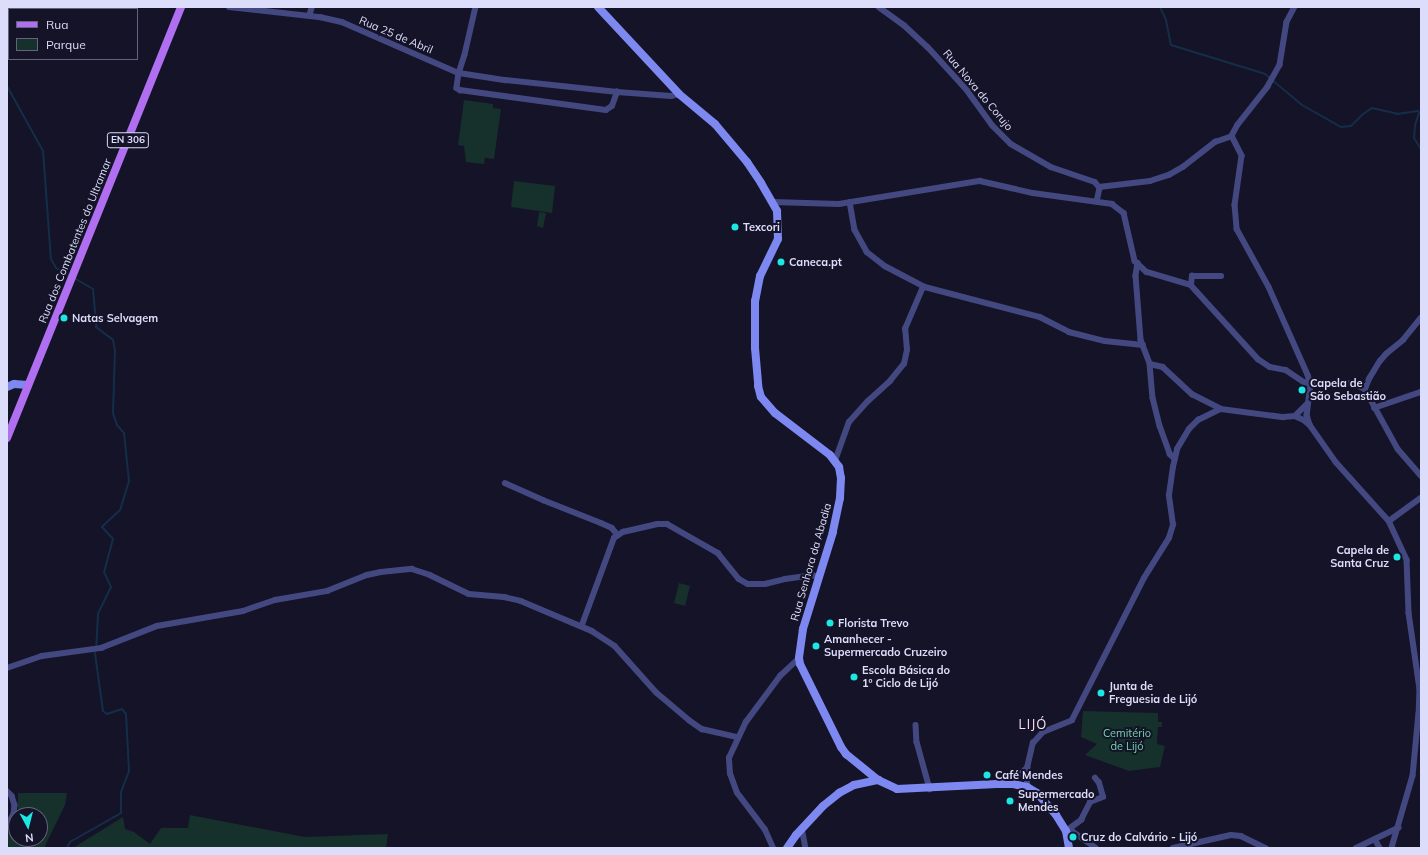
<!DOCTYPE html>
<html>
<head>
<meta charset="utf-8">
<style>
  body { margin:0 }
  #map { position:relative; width:1428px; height:855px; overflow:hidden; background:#141327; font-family:Mulish,sans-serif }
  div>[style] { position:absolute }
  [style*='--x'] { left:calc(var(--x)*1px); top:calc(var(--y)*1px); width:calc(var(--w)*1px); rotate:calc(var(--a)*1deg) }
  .green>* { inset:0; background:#16302c }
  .stream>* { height:2px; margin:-1px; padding:0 1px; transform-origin:1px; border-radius:1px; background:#142e49 }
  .street>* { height:5.5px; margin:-2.75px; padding:0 2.75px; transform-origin:2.75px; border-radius:2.75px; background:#434881 }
  .secondary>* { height:8px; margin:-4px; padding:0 4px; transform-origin:4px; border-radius:4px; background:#7d88f1 }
  .primary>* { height:8px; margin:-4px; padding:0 4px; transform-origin:4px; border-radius:4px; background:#b06ff0 }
  .dots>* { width:11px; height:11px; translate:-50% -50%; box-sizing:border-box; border:2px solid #141327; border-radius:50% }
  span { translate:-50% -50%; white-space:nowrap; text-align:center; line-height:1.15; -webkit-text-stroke:4px #141327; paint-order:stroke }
  .shield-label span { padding:1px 3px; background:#141327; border:1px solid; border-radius:3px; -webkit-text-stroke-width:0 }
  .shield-label { font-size:10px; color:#dcdcfb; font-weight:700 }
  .street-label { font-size:11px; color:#dcdcfb }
  .poi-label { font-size:11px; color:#dcdcfb; font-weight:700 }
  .left { translate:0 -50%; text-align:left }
  .right { translate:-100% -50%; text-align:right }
  .park-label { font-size:11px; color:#6fd5af }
  .quarter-label { font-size:13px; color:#fbdef4; letter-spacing:1px }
  .frame { position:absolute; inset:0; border:8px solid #dcdcfb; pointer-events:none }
  .legend { position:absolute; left:8px; top:8px; width:130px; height:52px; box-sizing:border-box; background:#141327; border:1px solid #64637c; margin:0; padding:5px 7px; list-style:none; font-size:12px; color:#dcdcfb }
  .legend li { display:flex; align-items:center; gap:8px; height:20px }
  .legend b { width:20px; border:1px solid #64637c }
  .north { position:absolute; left:8px; top:807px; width:40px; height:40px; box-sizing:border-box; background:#141327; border:1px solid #64637c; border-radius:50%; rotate:173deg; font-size:11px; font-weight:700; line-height:16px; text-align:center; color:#dcdcfb }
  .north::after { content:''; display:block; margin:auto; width:14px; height:18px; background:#1ce7e2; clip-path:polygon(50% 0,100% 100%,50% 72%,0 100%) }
</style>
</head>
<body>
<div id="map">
  <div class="green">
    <div style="clip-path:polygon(464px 100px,493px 104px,493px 108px,501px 109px,494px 159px,485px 158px,484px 164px,466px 162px,464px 146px,458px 145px)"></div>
    <div style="clip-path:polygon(514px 181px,555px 186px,552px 213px,511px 207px)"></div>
    <div style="clip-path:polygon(539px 212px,546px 213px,543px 228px,537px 226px)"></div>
    <div style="clip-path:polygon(679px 583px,690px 586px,685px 606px,674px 603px)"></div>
    <div style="clip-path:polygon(1083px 711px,1158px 713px,1158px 722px,1162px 722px,1162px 727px,1158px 727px,1157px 744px,1165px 746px,1160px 767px,1129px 771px,1085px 755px,1097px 744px,1081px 737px)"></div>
    <div style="clip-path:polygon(evenodd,18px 793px,67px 793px,65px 805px,44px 848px,7px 848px,7px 834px,18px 810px,18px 793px,16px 815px,40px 815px,40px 839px,16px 839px,16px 815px)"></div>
    <div style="clip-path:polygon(190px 815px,305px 837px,388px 834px,386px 848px,73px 848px,123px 817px,125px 829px,134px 832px,150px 844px,161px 828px,188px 828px)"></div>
  </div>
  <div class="stream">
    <div style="--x:1160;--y:7;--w:14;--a:65"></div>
    <div style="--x:1166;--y:20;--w:25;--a:79"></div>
    <div style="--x:1171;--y:45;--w:98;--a:17.1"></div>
    <div style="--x:1265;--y:74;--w:48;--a:40"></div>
    <div style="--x:1302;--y:105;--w:45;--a:29.4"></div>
    <div style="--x:1341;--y:127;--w:10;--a:-6"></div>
    <div style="--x:1351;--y:126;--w:17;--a:-45"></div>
    <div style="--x:1363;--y:114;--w:11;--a:-34"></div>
    <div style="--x:1372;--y:108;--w:26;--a:13"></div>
    <div style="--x:1397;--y:114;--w:21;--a:-8"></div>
    <div style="--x:1418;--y:111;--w:2;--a:63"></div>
    <div style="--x:1419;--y:113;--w:13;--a:108"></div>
    <div style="--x:1415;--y:125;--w:13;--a:94"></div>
    <div style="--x:1414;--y:138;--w:13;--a:58"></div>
    <div style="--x:7;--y:86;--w:74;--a:61"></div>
    <div style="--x:43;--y:151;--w:108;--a:85.8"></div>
    <div style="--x:51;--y:259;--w:10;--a:61"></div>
    <div style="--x:56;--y:268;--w:16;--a:30"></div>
    <div style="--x:74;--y:278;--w:22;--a:30"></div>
    <div style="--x:93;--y:289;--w:38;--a:85"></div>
    <div style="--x:96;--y:327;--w:21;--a:37"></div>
    <div style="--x:113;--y:340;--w:10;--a:79"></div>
    <div style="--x:115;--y:350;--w:63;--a:91.8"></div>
    <div style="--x:113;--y:413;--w:13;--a:72"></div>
    <div style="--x:117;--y:425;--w:11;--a:49"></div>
    <div style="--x:124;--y:433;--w:48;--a:84.1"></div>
    <div style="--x:129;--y:481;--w:30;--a:107"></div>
    <div style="--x:120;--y:510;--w:25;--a:137"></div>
    <div style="--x:102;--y:527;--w:16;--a:47"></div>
    <div style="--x:113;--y:539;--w:34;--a:105"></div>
    <div style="--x:104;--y:572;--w:17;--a:65"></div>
    <div style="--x:111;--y:587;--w:30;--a:116"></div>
    <div style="--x:98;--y:614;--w:33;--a:93"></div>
    <div style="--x:67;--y:848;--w:7;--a:-63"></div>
    <div style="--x:70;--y:842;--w:59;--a:-29.6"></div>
    <div style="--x:121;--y:813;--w:21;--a:-90"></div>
    <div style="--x:121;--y:792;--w:22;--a:-69"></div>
    <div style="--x:129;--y:771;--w:57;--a:-93"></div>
    <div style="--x:126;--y:714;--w:6;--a:-129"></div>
    <div style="--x:122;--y:709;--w:16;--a:162"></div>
    <div style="--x:107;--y:714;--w:5;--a:-143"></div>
    <div style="--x:103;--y:711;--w:59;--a:-97.9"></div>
  </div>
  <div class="street">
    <div style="--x:229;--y:7;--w:92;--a:6.3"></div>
    <div style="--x:320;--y:17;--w:23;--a:13"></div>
    <div style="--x:342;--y:22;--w:128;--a:23.6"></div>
    <div style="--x:459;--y:73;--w:47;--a:8.7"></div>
    <div style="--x:505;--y:80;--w:113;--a:6.1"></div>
    <div style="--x:617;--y:92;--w:54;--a:4.2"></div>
    <div style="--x:671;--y:96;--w:8;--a:-14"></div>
    <div style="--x:476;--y:7;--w:49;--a:102.9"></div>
    <div style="--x:465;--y:55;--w:19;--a:108"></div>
    <div style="--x:459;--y:73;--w:15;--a:98"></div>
    <div style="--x:457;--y:88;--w:4;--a:34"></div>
    <div style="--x:460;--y:90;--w:147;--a:7.8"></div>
    <div style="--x:606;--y:110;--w:7;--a:-34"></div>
    <div style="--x:612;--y:106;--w:15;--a:-70"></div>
    <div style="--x:879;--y:7;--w:31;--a:36"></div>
    <div style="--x:904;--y:25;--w:33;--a:43"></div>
    <div style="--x:928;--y:47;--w:58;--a:47.8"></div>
    <div style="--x:967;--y:90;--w:44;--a:54.2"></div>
    <div style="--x:993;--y:126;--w:25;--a:45"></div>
    <div style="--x:1011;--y:144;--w:46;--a:29.9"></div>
    <div style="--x:1051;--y:167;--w:46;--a:18.8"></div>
    <div style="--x:1095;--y:182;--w:8;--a:50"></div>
    <div style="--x:1100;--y:188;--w:14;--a:102"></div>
    <div style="--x:1295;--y:7;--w:17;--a:118"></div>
    <div style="--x:1287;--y:22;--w:44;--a:99.2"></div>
    <div style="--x:1280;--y:65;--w:25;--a:119"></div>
    <div style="--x:1268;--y:87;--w:48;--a:128.3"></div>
    <div style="--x:1238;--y:125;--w:13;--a:119"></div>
    <div style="--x:1232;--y:136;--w:22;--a:63"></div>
    <div style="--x:1242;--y:156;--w:49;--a:98.1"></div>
    <div style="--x:1235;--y:205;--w:24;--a:85"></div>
    <div style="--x:1237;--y:229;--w:66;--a:61.1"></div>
    <div style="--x:1269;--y:287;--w:96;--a:66.1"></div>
    <div style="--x:1308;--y:375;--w:9;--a:72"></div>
    <div style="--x:1311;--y:384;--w:31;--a:97"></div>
    <div style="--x:1307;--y:415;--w:10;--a:73"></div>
    <div style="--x:1310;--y:425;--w:45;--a:54.9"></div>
    <div style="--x:1336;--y:462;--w:79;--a:48.1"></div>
    <div style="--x:1389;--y:521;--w:43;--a:65.2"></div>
    <div style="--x:1407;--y:560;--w:53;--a:87.8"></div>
    <div style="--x:1409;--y:613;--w:77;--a:81.8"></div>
    <div style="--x:1420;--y:689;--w:24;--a:92"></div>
    <div style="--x:1419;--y:713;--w:63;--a:95.4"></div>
    <div style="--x:1413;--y:776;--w:75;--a:106.3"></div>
    <div style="--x:309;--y:16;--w:9;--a:-72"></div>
    <div style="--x:1099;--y:187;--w:51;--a:-6.7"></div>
    <div style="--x:1150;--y:181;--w:20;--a:-18"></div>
    <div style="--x:1169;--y:175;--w:16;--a:-30"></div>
    <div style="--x:1183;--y:167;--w:41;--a:-38"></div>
    <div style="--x:1215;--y:142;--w:18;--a:-19"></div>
    <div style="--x:773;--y:202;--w:66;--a:1.7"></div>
    <div style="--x:839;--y:204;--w:143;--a:-9.3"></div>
    <div style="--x:980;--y:181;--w:54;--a:12.8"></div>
    <div style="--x:1033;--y:193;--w:80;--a:7.9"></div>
    <div style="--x:1112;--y:204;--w:15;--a:37"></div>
    <div style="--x:1124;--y:213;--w:49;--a:77.1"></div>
    <div style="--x:1135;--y:261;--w:16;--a:43"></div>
    <div style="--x:1147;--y:272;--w:46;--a:16.5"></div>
    <div style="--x:1191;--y:285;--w:100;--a:47.8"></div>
    <div style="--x:1258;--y:359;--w:14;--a:34"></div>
    <div style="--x:1270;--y:367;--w:16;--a:11"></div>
    <div style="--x:1286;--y:370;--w:22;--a:34"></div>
    <div style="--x:1304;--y:382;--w:7;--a:16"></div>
    <div style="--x:1311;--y:384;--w:42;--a:-1.4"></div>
    <div style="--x:1353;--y:383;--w:13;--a:27"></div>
    <div style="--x:1365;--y:389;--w:68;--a:61.2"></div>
    <div style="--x:1398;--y:449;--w:35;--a:49"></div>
    <div style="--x:850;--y:202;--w:28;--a:80"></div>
    <div style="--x:855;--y:230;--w:25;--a:61"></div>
    <div style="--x:867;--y:252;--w:23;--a:38"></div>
    <div style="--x:885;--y:266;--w:45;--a:27.7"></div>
    <div style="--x:925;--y:287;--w:119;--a:14.6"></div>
    <div style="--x:1040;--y:317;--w:33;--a:27"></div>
    <div style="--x:1069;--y:332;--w:37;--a:14"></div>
    <div style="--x:1105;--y:341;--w:38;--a:6"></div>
    <div style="--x:1138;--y:263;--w:13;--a:99"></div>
    <div style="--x:1136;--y:276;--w:64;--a:85.5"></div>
    <div style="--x:1141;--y:340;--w:26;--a:69"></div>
    <div style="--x:1150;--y:364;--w:34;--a:85"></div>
    <div style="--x:1153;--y:398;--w:29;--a:76"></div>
    <div style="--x:1160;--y:426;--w:30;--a:70"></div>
    <div style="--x:1170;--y:454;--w:7;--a:45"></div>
    <div style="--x:1191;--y:285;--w:9;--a:-84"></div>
    <div style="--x:1192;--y:276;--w:29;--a:0"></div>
    <div style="--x:1150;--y:364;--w:13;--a:13"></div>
    <div style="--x:1163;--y:367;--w:40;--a:43"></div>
    <div style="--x:1192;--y:394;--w:33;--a:27"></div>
    <div style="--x:1365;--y:389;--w:11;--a:-68"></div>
    <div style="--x:1369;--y:379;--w:21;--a:-59"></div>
    <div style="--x:1380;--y:361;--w:9;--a:-49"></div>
    <div style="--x:1386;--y:354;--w:22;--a:-39"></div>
    <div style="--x:1403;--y:340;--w:28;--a:-51"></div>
    <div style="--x:1374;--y:408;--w:50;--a:-18.8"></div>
    <div style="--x:1295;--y:416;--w:10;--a:24"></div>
    <div style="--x:1304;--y:420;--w:8;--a:40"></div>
    <div style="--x:835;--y:461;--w:41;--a:-70.3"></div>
    <div style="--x:849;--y:422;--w:28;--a:-48"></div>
    <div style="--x:868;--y:401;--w:30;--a:-42"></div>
    <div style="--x:890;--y:381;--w:22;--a:-51"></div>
    <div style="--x:904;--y:364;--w:14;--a:-78"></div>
    <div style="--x:907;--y:350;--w:21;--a:-95"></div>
    <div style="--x:905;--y:329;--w:46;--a:-66.8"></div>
    <div style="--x:505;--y:483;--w:42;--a:24.1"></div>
    <div style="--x:543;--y:500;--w:62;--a:21.6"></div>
    <div style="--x:601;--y:523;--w:12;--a:24"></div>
    <div style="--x:612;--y:528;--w:9;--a:49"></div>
    <div style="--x:1389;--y:521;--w:39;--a:-36"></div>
    <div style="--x:582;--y:625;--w:93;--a:-69.8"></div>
    <div style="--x:614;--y:538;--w:11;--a:-34"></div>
    <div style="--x:623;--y:532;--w:35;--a:-13"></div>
    <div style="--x:657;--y:524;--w:10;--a:0"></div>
    <div style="--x:667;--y:524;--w:59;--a:29.6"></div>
    <div style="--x:718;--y:553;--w:33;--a:51"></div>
    <div style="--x:739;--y:579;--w:10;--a:29"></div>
    <div style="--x:748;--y:584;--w:17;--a:0"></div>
    <div style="--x:765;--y:584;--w:21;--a:-14"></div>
    <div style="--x:785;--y:579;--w:27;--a:-8"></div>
    <div style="--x:812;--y:575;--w:8;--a:14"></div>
    <div style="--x:7;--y:668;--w:37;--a:-19"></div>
    <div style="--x:42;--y:656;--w:60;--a:-7.7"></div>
    <div style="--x:101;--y:648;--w:60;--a:-21.4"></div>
    <div style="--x:157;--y:626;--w:87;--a:-9.9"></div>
    <div style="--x:243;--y:611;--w:34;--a:-19"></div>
    <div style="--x:275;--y:600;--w:53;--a:-9.8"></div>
    <div style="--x:327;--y:591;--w:43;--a:-21.8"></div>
    <div style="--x:367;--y:575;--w:14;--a:-12"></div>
    <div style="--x:381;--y:572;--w:31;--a:-6"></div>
    <div style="--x:412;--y:569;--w:19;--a:18"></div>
    <div style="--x:430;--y:575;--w:43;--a:26"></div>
    <div style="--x:469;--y:594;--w:35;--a:5"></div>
    <div style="--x:504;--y:597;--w:17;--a:13"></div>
    <div style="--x:521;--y:601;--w:77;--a:22.9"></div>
    <div style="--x:592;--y:631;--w:27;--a:33"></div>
    <div style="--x:615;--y:646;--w:62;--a:48.3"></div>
    <div style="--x:656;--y:692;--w:43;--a:40.3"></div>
    <div style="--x:689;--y:720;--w:16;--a:35"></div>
    <div style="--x:702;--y:729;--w:37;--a:13"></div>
    <div style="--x:916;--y:725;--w:17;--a:87"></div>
    <div style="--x:917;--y:742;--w:49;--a:74.5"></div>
    <div style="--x:1013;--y:784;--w:6;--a:-72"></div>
    <div style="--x:1015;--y:778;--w:16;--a:-40"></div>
    <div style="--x:1027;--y:787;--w:19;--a:-90"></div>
    <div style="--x:1027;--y:768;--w:26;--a:-77"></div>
    <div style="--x:1033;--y:743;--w:15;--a:-48"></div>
    <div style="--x:1043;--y:732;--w:31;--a:-22"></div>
    <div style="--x:1072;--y:720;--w:159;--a:-63.1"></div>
    <div style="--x:1144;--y:578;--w:47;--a:-58"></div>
    <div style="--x:1169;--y:538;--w:14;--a:-73"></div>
    <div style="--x:1173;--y:525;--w:30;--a:-98"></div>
    <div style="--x:1169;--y:495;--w:28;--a:-82"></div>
    <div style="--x:1173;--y:467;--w:18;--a:-77"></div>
    <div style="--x:1177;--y:449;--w:23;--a:-59"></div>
    <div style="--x:1189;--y:429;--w:13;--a:-45"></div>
    <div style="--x:1198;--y:420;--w:25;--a:-26"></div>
    <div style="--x:1221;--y:409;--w:63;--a:7.4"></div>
    <div style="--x:1283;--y:417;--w:12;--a:-5"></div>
    <div style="--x:1295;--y:416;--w:18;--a:-45"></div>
    <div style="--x:7;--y:791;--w:7;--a:45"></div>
    <div style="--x:12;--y:796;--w:9;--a:72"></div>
    <div style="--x:15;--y:805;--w:9;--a:96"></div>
    <div style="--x:14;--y:814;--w:15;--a:118"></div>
    <div style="--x:802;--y:828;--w:20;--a:79"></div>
    <div style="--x:1066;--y:831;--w:19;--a:-36"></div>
    <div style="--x:1081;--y:820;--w:20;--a:-63"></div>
    <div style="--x:1090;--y:802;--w:14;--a:-21"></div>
    <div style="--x:1103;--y:797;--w:15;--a:-106"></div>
    <div style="--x:1099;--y:783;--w:6;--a:-129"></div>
    <div style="--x:1066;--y:831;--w:6;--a:0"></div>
    <div style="--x:1072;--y:831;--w:29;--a:35"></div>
    <div style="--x:1375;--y:839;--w:10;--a:61"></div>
    <div style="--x:773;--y:848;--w:20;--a:-114"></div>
    <div style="--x:765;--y:830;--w:46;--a:-127.1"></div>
    <div style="--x:737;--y:793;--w:20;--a:-110"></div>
    <div style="--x:730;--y:774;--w:16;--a:-94"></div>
    <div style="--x:729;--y:758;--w:40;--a:-65"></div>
    <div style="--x:746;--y:722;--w:57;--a:-53.5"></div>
    <div style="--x:780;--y:676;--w:26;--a:-43"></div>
    <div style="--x:1173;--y:848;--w:59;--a:-12.6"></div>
    <div style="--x:1231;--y:835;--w:10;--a:6"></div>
    <div style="--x:1241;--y:836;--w:28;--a:26"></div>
    <div style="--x:1356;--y:848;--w:47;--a:-25.5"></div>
  </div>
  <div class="secondary">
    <div style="--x:598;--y:7;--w:119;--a:47"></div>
    <div style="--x:679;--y:94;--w:47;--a:39.8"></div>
    <div style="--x:715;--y:124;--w:50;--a:49.9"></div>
    <div style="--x:747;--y:162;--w:25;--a:56"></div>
    <div style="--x:761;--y:183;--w:32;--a:60"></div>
    <div style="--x:777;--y:211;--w:28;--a:88"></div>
    <div style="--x:778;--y:239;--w:41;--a:115.9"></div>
    <div style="--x:760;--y:276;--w:25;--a:101"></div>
    <div style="--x:755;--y:301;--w:47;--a:90"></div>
    <div style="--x:755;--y:348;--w:38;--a:85"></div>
    <div style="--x:758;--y:386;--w:11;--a:75"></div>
    <div style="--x:761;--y:397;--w:21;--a:49"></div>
    <div style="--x:775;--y:413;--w:69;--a:37.4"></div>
    <div style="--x:830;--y:455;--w:15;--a:53"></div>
    <div style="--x:839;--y:467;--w:11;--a:80"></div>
    <div style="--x:841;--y:478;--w:20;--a:93"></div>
    <div style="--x:840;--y:498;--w:35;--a:102"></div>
    <div style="--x:833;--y:532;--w:102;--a:107.2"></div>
    <div style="--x:803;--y:629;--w:29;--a:98"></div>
    <div style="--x:799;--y:658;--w:6;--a:81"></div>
    <div style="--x:800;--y:664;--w:93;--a:63.7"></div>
    <div style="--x:841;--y:747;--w:9;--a:54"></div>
    <div style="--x:846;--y:754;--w:41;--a:39.1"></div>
    <div style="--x:878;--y:780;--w:21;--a:25"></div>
    <div style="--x:897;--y:789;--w:100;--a:-2.9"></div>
    <div style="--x:997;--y:784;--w:16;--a:0"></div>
    <div style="--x:1013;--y:784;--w:14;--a:12"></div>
    <div style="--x:1027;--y:787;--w:12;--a:31"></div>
    <div style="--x:1037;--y:793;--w:29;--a:49"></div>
    <div style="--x:1056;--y:815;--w:19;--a:58"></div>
    <div style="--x:1066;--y:831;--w:17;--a:80"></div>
    <div style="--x:7;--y:387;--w:8;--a:-23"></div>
    <div style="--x:14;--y:384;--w:14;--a:4"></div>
    <div style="--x:787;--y:848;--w:16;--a:-55"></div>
    <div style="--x:796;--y:835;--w:40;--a:-47"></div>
    <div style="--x:823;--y:806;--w:21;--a:-39"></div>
    <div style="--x:839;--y:793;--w:17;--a:-28"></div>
    <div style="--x:854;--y:785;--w:25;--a:-12"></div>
  </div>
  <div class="primary">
    <div style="--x:7;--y:438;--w:465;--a:-68"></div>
  </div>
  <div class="dots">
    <div style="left:735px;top:227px;background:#1ce7e2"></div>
    <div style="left:781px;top:262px;background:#1ce7e2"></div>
    <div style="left:64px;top:318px;background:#1ce7e2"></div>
    <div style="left:1302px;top:390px;background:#1ce7e2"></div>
    <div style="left:1397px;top:557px;background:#1ce7e2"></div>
    <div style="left:830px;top:623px;background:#1ce7e2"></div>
    <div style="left:816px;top:646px;background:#1ce7e2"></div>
    <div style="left:854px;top:677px;background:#1ce7e2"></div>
    <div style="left:1101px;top:693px;background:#1ce7e2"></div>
    <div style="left:987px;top:775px;background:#1ce7e2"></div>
    <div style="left:1010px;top:801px;background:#1ce7e2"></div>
    <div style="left:1073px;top:837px;background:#1ce7e2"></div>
  </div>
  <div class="shield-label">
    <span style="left:128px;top:140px">EN 306</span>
  </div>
  <div class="street-label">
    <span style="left:396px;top:35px;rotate:23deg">Rua 25 de Abril</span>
    <span style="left:978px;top:90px;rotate:50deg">Rua Nova do Corujo</span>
    <span style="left:75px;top:241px;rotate:-68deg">Rua dos Combatentes do Ultramar</span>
    <span style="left:811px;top:562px;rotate:-74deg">Rua Senhora da Abadia</span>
  </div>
  <div class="poi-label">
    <span class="left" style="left:743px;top:227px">Texcori</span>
    <span class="left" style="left:789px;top:262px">Caneca.pt</span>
    <span class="left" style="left:72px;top:318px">Natas Selvagem</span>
    <span class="left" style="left:1310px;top:390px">Capela de<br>São Sebastião</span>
    <span class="right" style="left:1389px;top:557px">Capela de<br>Santa Cruz</span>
    <span class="left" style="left:838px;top:623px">Florista Trevo</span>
    <span class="left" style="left:824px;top:646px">Amanhecer -<br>Supermercado Cruzeiro</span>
    <span class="left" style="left:862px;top:677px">Escola Básica do<br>1º Ciclo de Lijó</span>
    <span class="left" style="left:1109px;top:693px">Junta de<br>Freguesia de Lijó</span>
    <span class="left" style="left:995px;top:775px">Café Mendes</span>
    <span class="left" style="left:1018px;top:801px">Supermercado<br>Mendes</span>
    <span class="left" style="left:1081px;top:837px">Cruz do Calvário - Lijó</span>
  </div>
  <div class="park-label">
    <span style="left:1127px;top:740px">Cemitério<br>de Lijó</span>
  </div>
  <div class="quarter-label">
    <span style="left:1033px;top:724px">LIJÓ</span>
  </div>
  <div class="frame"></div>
  <ul class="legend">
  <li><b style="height:5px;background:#b06ff0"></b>Rua</li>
  <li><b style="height:11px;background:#16302c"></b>Parque</li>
  </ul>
  <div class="north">N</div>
</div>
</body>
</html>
